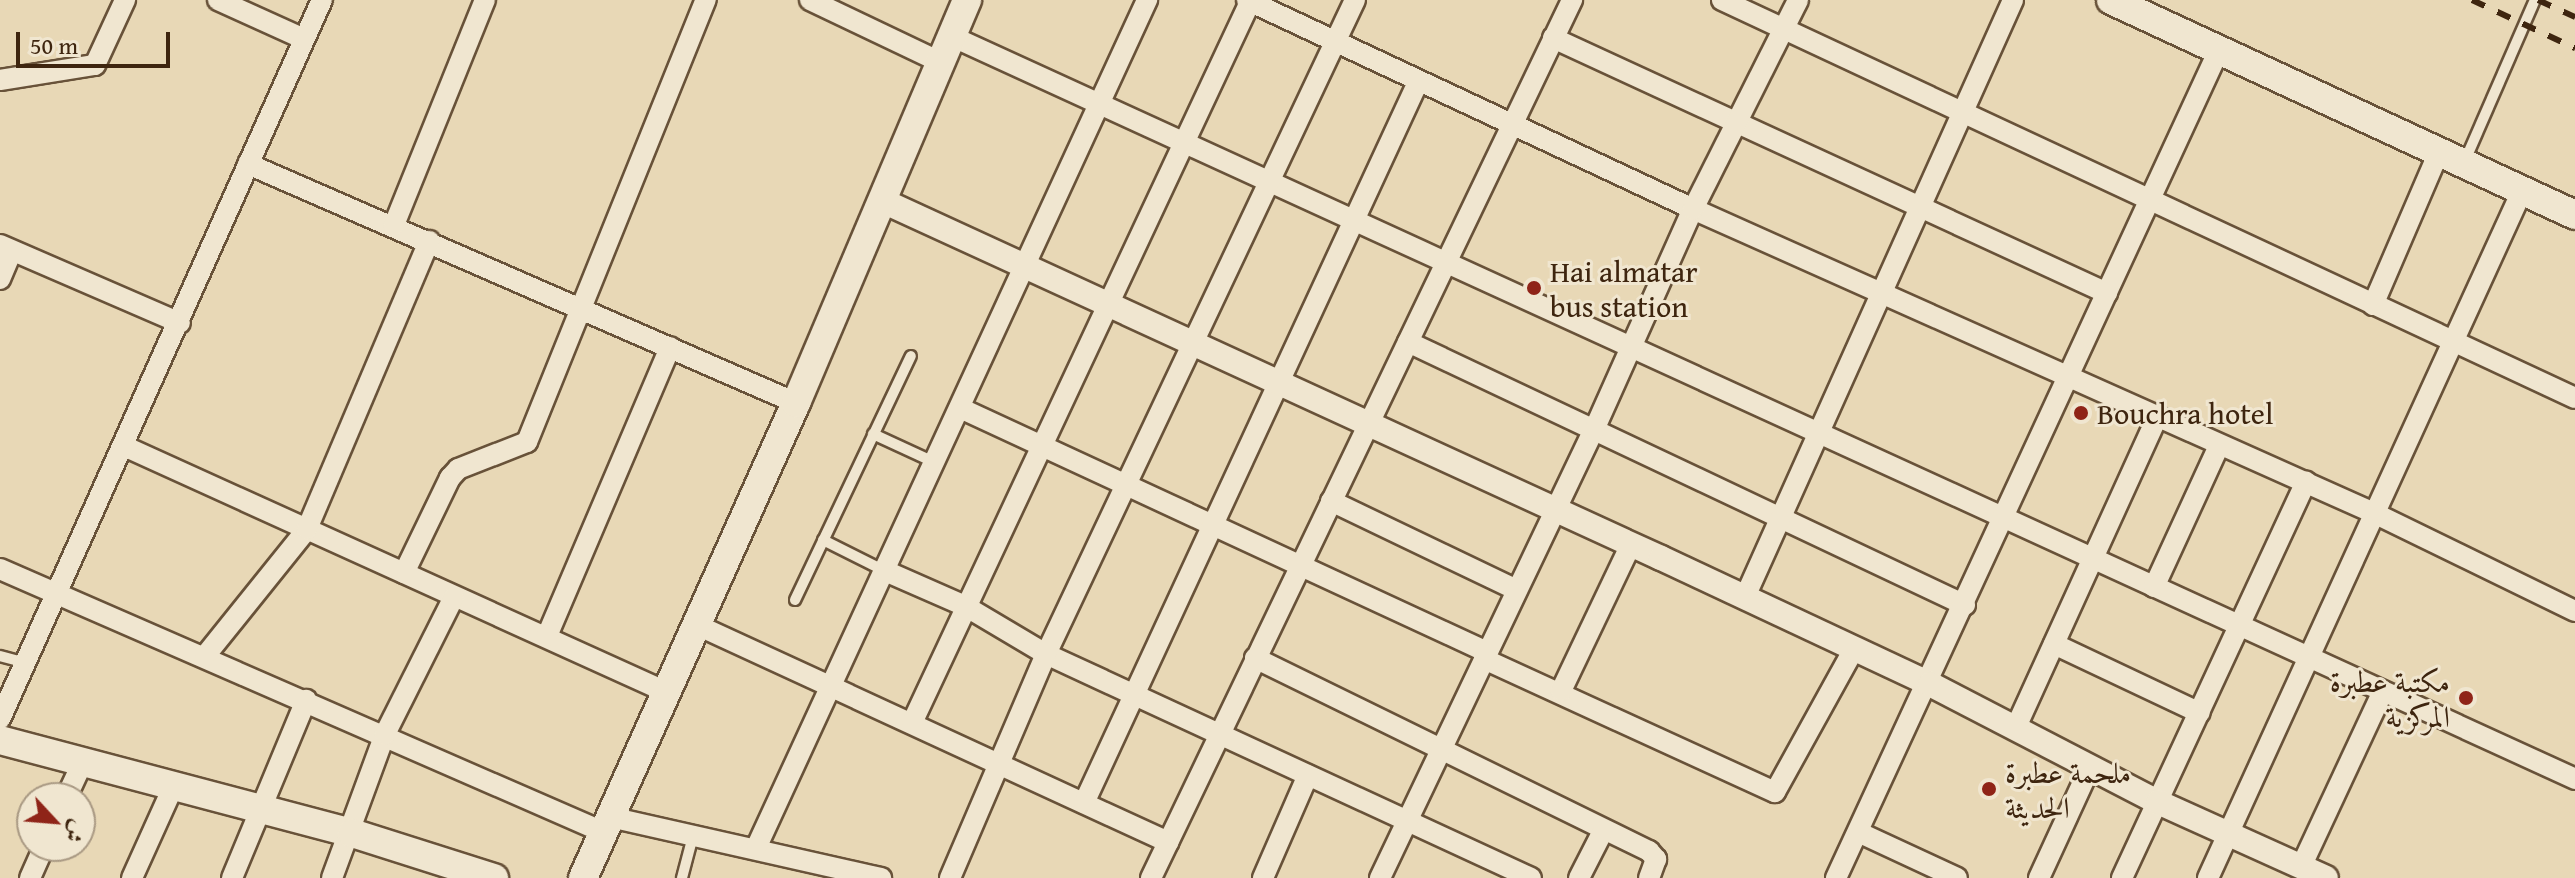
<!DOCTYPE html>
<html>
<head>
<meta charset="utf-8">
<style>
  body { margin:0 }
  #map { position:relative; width:2575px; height:878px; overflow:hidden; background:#e8d8b6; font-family:"Gentium Book Plus",Amiri,serif }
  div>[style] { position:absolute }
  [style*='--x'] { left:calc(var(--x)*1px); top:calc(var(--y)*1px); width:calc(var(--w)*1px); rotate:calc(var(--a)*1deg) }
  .roads { filter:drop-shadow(2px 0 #685239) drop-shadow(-2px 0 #685239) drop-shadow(0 2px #685239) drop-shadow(0 -2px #685239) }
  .service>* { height:10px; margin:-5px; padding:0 5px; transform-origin:5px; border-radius:5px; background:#f0e6d0 }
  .minor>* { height:20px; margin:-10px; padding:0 10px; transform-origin:10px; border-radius:10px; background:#f0e6d0 }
  .tertiary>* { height:24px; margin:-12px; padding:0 12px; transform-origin:12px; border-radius:12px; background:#f0e6d0 }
  .secondary>* { height:28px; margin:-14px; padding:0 14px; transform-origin:14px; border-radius:14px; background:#f0e6d0 }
  .rail>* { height:6px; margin-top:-3px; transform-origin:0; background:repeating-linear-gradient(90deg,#3e250f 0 14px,transparent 0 28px) }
  .dots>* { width:22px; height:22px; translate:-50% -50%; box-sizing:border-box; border:4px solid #f0e6d0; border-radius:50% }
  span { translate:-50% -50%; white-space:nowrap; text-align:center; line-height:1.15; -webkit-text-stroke:6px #f0e6d0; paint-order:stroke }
  .poi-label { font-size:30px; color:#3e250f }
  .left { translate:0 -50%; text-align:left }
  .right { translate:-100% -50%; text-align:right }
  .north { position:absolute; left:16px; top:782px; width:80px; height:80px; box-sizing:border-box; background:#f0e6d0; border:2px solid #a99983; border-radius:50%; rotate:116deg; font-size:22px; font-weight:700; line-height:32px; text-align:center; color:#3e250f }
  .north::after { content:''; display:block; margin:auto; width:28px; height:36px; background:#8f2418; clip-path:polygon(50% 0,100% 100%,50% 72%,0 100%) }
  .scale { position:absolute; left:16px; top:32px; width:154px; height:36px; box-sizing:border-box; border:4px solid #3e250f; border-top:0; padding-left:10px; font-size:24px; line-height:28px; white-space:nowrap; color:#3e250f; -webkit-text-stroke:6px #f0e6d0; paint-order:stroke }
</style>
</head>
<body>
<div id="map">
  <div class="roads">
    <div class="service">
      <div style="--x:2464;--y:163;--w:178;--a:-66.5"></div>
      <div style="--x:873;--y:434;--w:67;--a:24.7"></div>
      <div style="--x:823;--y:540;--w:67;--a:26.6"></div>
      <div style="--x:795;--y:600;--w:270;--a:-64.6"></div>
      <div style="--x:0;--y:656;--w:28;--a:15"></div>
      <div style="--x:682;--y:878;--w:43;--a:-75.3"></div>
    </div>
    <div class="minor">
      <div style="--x:218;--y:0;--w:94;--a:24.4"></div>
      <div style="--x:810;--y:0;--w:144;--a:25.5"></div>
      <div style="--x:1247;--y:0;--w:493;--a:25.1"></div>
      <div style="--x:1693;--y:209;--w:748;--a:24.06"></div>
      <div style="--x:2376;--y:514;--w:221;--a:26"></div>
      <div style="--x:1722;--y:0;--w:941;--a:25.01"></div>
      <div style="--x:951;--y:36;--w:1786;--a:24.58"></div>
      <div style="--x:1553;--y:38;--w:610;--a:24.72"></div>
      <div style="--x:0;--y:80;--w:96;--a:-9"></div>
      <div style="--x:95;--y:65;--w:72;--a:-65.2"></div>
      <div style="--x:248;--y:164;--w:598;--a:23.56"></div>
      <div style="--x:394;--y:225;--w:243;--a:-68"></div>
      <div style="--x:0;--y:245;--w:196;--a:23.4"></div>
      <div style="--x:0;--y:279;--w:30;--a:-67"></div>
      <div style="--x:2373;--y:305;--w:167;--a:-66.7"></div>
      <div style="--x:1408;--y:342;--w:616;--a:25.28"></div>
      <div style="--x:960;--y:408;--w:581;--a:24.84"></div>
      <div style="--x:126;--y:447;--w:593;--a:24.4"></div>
      <div style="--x:1331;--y:501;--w:206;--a:25.6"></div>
      <div style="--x:0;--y:569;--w:658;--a:23.56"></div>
      <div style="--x:883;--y:570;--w:90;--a:23.7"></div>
      <div style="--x:965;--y:606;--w:94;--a:30.7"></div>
      <div style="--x:1046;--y:654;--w:534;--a:24.79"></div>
      <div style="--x:404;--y:573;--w:106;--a:-64.2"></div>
      <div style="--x:450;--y:478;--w:12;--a:-48"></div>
      <div style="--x:458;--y:469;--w:74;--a:-21.4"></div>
      <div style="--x:527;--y:442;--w:477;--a:-68"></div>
      <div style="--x:2154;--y:587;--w:155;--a:-65.3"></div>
      <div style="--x:1745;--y:597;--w:654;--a:-65.82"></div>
      <div style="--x:697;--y:625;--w:519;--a:24.74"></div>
      <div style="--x:547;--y:636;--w:314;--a:-66.9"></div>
      <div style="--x:2054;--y:644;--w:161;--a:25.3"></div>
      <div style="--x:205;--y:656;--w:163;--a:-51.2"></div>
      <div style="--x:307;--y:529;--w:313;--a:-67"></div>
      <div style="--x:1255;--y:658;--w:439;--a:26.1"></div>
      <div style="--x:1649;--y:851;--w:11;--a:49"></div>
      <div style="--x:1656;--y:859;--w:20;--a:110"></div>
      <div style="--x:1484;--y:659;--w:320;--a:24.6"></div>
      <div style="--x:1775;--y:792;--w:163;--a:-61.1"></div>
      <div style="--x:1561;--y:691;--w:163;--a:-64.5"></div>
      <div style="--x:0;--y:719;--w:788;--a:-65.88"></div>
      <div style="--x:912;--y:723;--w:796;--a:-64.88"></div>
      <div style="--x:2016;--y:727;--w:341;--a:-65.5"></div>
      <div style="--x:66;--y:798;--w:38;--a:-65"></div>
      <div style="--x:1084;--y:803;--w:795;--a:-65.14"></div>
      <div style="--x:610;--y:817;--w:278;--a:12.7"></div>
      <div style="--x:1858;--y:832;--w:109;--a:24.9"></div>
      <div style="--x:757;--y:846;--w:932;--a:-65.25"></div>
      <div style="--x:2301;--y:867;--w:192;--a:-65"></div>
      <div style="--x:30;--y:878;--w:35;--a:-66"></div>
      <div style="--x:132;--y:878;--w:100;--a:-65.7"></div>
      <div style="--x:232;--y:878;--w:193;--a:-67.4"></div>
      <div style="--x:332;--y:878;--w:153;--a:-69.8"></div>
      <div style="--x:385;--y:734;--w:153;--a:-63.3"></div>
      <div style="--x:950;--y:878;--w:244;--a:-66.8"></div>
      <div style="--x:1046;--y:654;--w:723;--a:-64.71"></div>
      <div style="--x:1151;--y:878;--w:974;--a:-64.38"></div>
      <div style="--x:1263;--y:878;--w:112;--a:-66.4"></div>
      <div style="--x:1380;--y:878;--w:496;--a:-64.5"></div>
      <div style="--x:1594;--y:430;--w:242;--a:-65.9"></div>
      <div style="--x:1693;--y:209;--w:234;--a:-63.3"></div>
      <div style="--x:1579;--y:878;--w:53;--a:-62.9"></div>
      <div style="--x:1836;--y:878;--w:912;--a:-65.18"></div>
      <div style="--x:2039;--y:878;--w:122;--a:-65.3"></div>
      <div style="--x:2122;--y:878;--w:437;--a:-65.1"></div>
      <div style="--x:2208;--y:878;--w:755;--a:-65.44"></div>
    </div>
    <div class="tertiary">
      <div style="--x:883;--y:201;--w:856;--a:24.65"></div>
      <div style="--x:1661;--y:558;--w:297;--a:25.1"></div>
      <div style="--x:1930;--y:684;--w:257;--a:27.4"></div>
      <div style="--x:2158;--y:802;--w:184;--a:24.3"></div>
    </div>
    <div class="secondary">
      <div style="--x:2111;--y:0;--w:511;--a:24.86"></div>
      <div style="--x:0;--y:740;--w:364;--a:14.8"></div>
      <div style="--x:352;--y:833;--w:149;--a:17.6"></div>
      <div style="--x:583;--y:878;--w:521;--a:-65.85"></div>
      <div style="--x:796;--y:403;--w:438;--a:-67"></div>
    </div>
  </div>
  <div class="rail">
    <div style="--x:2472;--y:0;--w:114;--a:25"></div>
    <div style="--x:2538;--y:0;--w:41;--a:24.7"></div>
  </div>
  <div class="dots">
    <div style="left:1534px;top:288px;background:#8f2418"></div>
    <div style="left:2081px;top:413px;background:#8f2418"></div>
    <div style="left:2466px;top:698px;background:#8f2418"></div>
    <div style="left:1989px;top:789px;background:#8f2418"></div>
  </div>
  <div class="poi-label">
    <span class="left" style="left:1550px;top:288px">Hai almatar<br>bus station</span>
    <span class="left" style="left:2097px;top:413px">Bouchra hotel</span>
    <span class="right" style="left:2450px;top:698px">مكتبة عطبرة<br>المركزية</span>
    <span class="left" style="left:2005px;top:789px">ملحمة عطبرة<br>الحديثة</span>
  </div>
  <div class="north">ش</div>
  <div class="scale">50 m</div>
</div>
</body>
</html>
